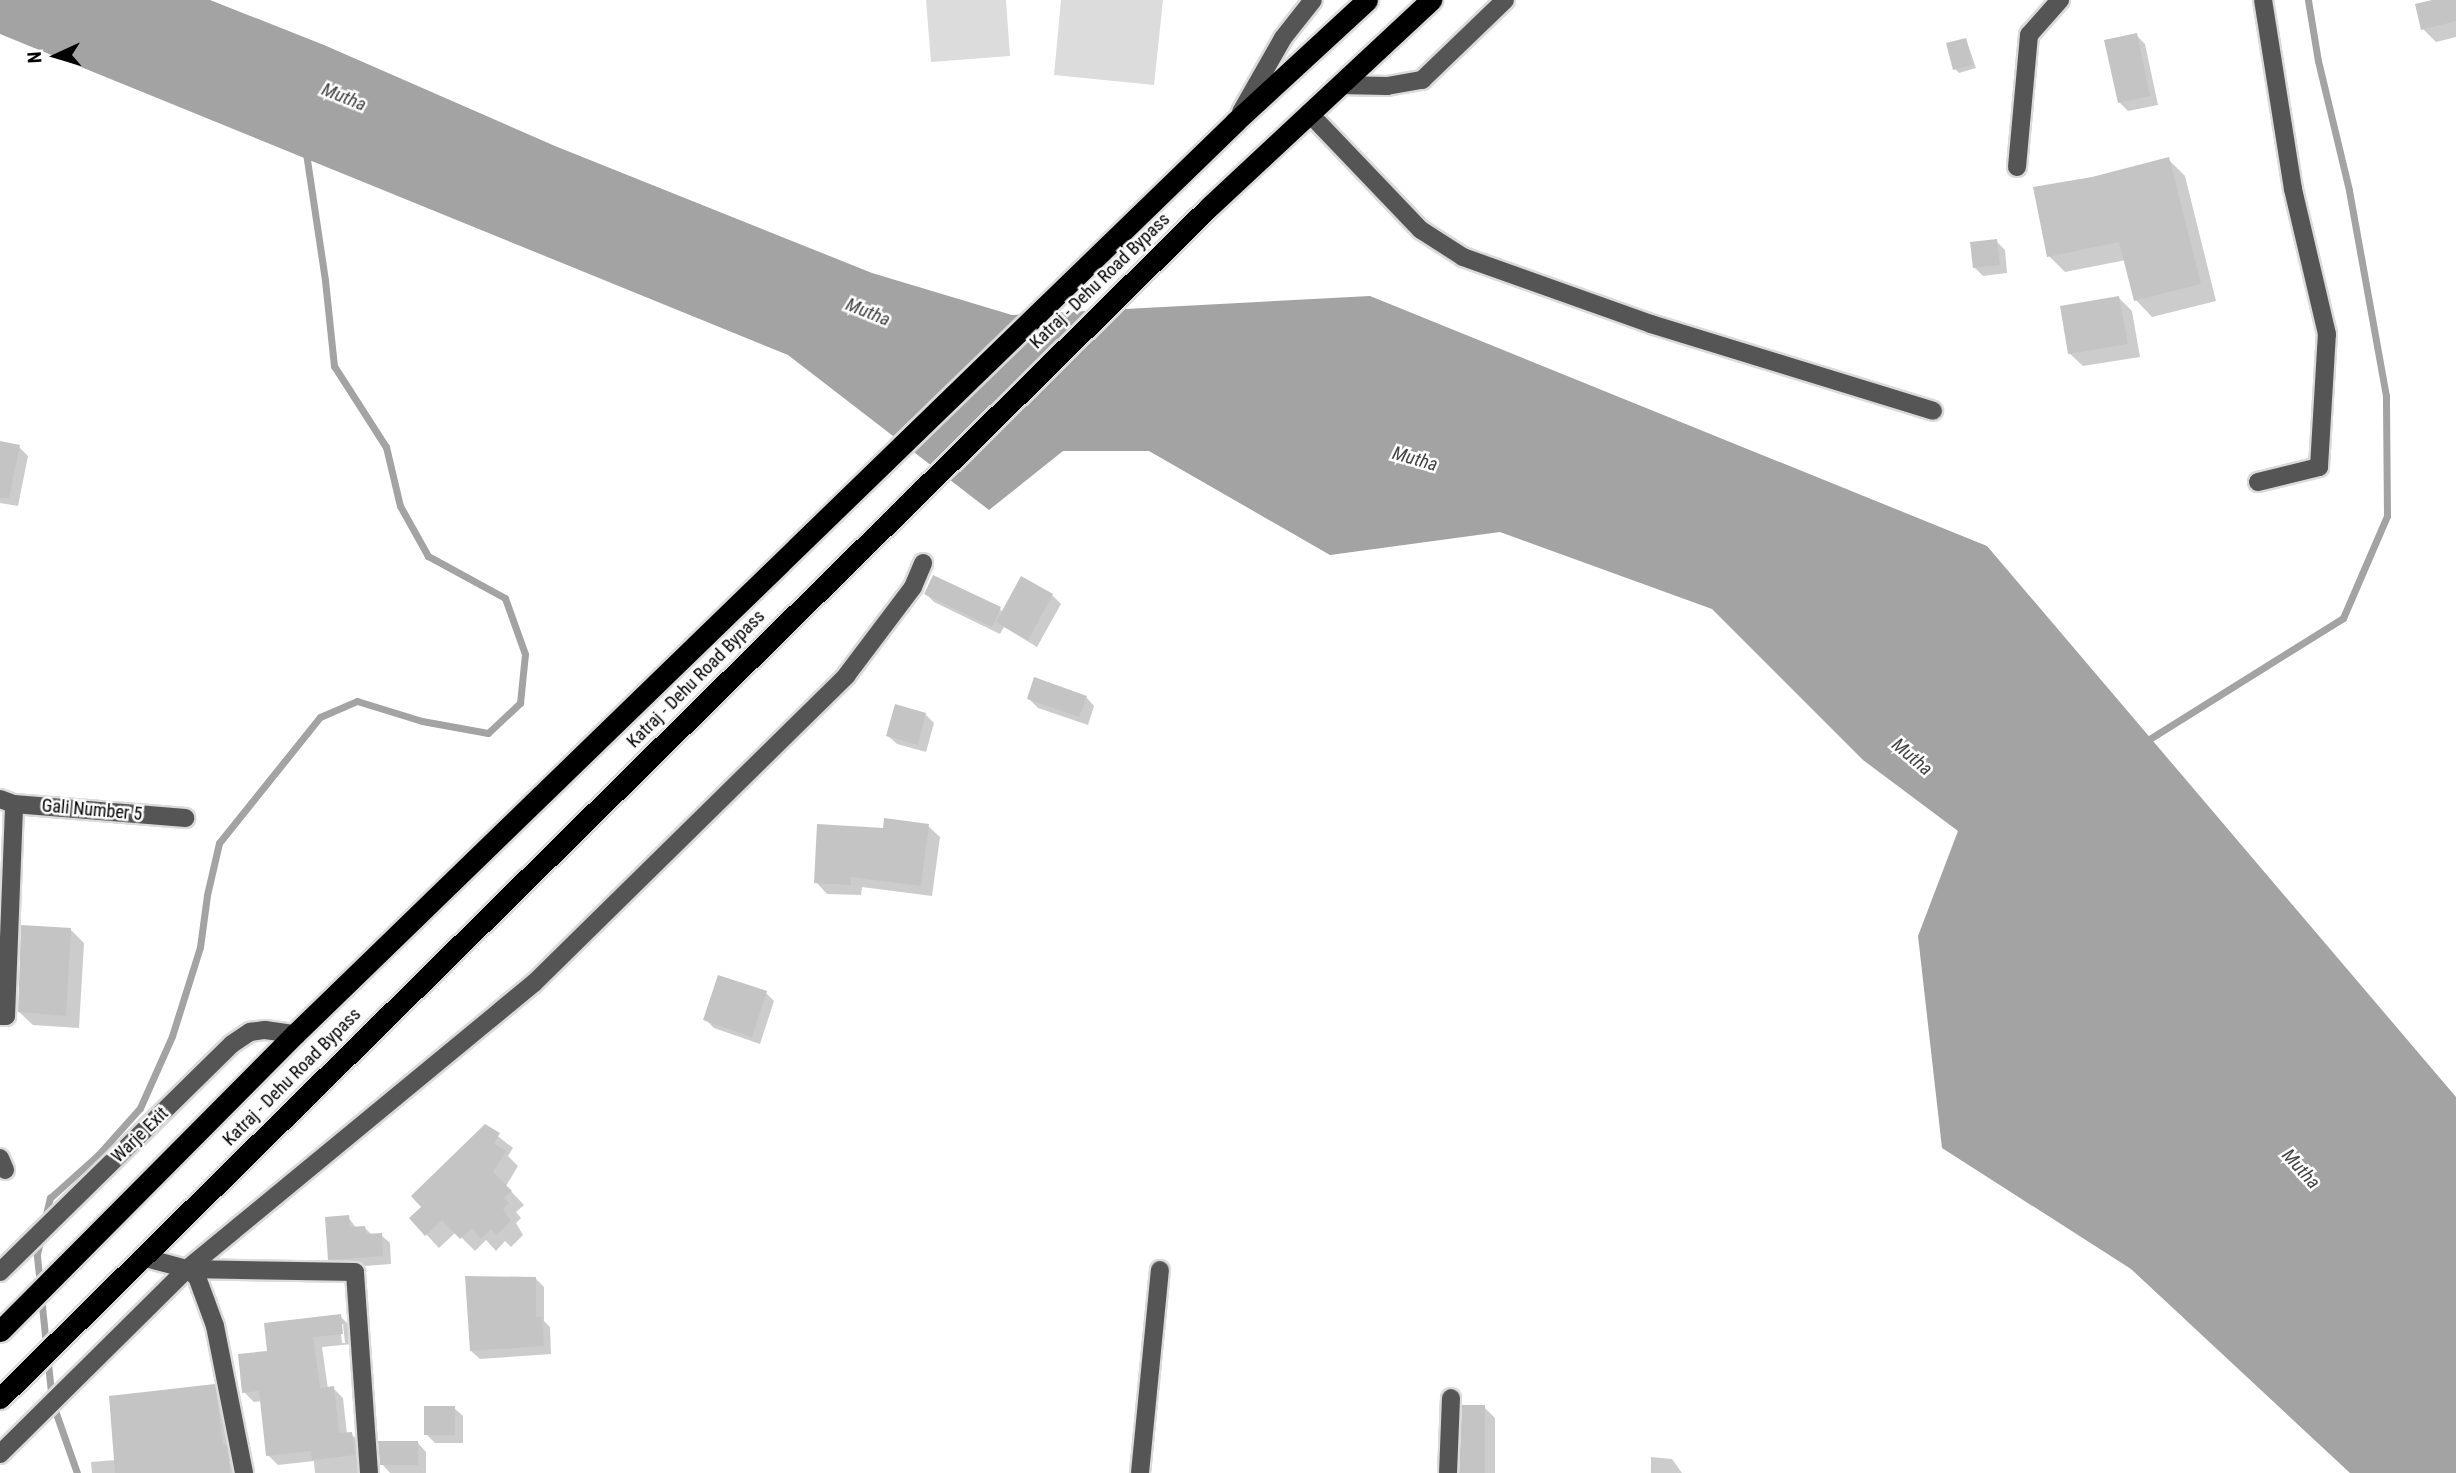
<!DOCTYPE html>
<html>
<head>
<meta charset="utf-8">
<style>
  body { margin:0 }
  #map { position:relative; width:2456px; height:1473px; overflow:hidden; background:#fff; font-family:"Roboto Condensed",sans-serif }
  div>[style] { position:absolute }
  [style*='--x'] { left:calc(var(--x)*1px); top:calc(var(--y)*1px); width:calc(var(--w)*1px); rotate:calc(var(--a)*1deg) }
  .green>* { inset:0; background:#dcdcdc }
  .water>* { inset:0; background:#a3a3a3 }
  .shadow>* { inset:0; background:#0003 }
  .stream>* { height:7px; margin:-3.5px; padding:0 3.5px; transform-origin:3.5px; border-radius:3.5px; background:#a3a3a3 }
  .building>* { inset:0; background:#c4c4c4 }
  .roads { filter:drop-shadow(2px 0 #dbdbdb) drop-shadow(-2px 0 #dbdbdb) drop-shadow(0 2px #dbdbdb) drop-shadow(0 -2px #dbdbdb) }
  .minor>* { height:18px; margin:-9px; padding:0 9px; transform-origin:9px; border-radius:9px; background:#555 }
  .highway>* { height:21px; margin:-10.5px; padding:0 10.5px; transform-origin:10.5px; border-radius:10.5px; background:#000 }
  span { translate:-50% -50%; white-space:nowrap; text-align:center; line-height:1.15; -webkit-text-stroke:5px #fff; paint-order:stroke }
  .street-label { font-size:18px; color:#000 }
  .water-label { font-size:19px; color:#444; font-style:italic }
  .north { position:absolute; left:21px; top:21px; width:70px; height:70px; -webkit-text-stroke:5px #fff; paint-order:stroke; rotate:266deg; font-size:19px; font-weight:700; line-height:28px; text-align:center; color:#000 }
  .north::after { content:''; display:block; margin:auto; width:24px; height:32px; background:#000; clip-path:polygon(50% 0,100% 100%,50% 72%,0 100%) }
</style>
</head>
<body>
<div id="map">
  <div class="green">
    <div style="clip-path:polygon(926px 0,1006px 0,1010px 56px,931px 62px)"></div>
    <div style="clip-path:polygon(1061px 0,1163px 0,1154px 85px,1054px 75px)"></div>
  </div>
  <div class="water">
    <div style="clip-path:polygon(0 0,210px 0,324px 45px,555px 146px,872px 273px,1012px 315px,1370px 296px,1987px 546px,2456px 1097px,2456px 1473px,2350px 1473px,2131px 1269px,1942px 1148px,1918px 936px,1958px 831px,1863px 760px,1712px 609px,1500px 532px,1330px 555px,1149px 451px,1063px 451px,989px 510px,788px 355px,0 34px)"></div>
  </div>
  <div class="shadow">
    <div style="clip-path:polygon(2440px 0,2456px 0,2456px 37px,2436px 42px,2423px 29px)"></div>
    <div style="clip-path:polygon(2136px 35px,2145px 44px,2158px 105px,2128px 111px,2119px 102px)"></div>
    <div style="clip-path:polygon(1966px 39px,1976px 68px,1959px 73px,1955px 69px)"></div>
    <div style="clip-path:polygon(2168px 159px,2185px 176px,2216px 301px,2152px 317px,2136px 300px,2126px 260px,2065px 272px,2049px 256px,2092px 179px)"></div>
    <div style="clip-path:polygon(1996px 241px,2005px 250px,2007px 273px,1983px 276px,1974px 267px)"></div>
    <div style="clip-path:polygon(2119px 298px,2132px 311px,2140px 357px,2083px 366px,2069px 353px)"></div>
    <div style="clip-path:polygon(0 443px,19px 447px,28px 456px,18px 506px,0 503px)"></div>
    <div style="clip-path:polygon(926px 594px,1000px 609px,1003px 613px,1052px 595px,1061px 604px,1037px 647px,1004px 627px,1000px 634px,934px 602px)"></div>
    <div style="clip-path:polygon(1086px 697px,1094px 706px,1088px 725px,1038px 708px,1029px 699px)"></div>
    <div style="clip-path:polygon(925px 714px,934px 723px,926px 752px,897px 744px,888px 736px)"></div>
    <div style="clip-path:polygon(928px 826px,940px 837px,932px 896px,862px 887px,861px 895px,827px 894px,816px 882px,885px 829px)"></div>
    <div style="clip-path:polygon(71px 930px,84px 943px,79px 1028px,33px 1025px,19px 1012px)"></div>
    <div style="clip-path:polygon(766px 993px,774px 1001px,760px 1044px,714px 1028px,705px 1019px)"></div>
    <div style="clip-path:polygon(485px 1126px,513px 1148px,508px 1156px,518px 1166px,506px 1186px,524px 1205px,516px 1212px,521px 1218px,516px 1223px,523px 1235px,511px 1247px,505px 1241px,496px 1251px,486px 1240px,475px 1251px,456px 1232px,439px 1248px,426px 1234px,423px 1207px)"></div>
    <div style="clip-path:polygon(348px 1217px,357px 1229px,365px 1228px,372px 1235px,381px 1235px,390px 1243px,391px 1264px,339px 1268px,330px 1259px)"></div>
    <div style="clip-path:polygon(536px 1279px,544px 1287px,544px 1321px,550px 1327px,551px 1354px,480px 1359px,471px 1351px)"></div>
    <div style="clip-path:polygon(evenodd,340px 1316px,350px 1326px,352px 1344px,322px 1347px,328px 1389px,333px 1388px,343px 1398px,347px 1434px,351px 1434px,362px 1444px,366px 1473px,315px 1473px,314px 1461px,278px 1465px,268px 1455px,262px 1401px,254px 1402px,244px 1392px,269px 1352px,340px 1316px,340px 1324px,343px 1324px,345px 1343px,342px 1343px,340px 1324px)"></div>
    <div style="clip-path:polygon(214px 1385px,224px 1396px,239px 1473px,92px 1473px,91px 1462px,116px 1460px)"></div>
    <div style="clip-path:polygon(1484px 1407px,1495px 1418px,1495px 1473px,1461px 1473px)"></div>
    <div style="clip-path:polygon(454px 1408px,463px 1416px,463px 1443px,435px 1443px,426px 1434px)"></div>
    <div style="clip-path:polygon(418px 1443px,426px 1452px,426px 1473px,390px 1473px,382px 1464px)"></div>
    <div style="clip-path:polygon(1651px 1457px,1672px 1459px,1682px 1473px,1651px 1473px)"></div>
  </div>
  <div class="stream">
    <div style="--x:2143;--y:743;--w:236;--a:-32"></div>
    <div style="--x:2343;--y:618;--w:111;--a:-66.7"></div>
    <div style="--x:2387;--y:516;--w:120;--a:-90.5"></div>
    <div style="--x:2386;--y:396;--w:209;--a:-100.2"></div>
    <div style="--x:2349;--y:190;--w:133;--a:-103.5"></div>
    <div style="--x:2318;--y:61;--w:62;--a:-99.3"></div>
    <div style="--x:44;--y:1223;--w:26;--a:-77"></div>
    <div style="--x:50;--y:1198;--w:64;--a:-41.9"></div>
    <div style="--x:98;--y:1155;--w:63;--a:-48.2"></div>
    <div style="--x:140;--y:1108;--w:79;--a:-66"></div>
    <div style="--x:172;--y:1036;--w:93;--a:-72.5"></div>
    <div style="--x:200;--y:947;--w:52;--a:-82.3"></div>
    <div style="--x:207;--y:895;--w:53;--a:-77"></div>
    <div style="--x:219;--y:843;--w:161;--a:-51.3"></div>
    <div style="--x:320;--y:717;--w:40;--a:-23.4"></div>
    <div style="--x:357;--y:701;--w:68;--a:17.1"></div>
    <div style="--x:422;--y:721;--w:67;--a:10.3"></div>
    <div style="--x:488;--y:733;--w:44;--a:-43.2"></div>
    <div style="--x:520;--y:703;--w:49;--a:-84.2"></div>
    <div style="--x:525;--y:654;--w:59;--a:-109.7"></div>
    <div style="--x:505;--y:598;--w:88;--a:-151.4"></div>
    <div style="--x:428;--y:556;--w:57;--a:-119.2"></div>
    <div style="--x:400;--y:506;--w:61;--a:-103.3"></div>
    <div style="--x:386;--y:447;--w:96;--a:-122.7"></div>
    <div style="--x:334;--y:366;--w:86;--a:-96"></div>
    <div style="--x:325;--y:280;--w:128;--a:-98.5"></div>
    <div style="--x:40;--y:1285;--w:31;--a:-96"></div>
    <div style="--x:37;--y:1254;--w:16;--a:-76"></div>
    <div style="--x:41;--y:1297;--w:106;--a:84"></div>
    <div style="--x:52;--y:1402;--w:75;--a:70.6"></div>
  </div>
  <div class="building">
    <div style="clip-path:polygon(2432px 0,2456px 0,2456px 21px,2421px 30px,2415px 4px)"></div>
    <div style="clip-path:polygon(2137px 33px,2150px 96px,2118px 103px,2104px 40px)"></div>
    <div style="clip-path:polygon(1966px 38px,1973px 65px,1953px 70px,1946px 43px)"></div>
    <div style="clip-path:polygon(2169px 157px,2201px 284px,2134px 301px,2119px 242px,2047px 257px,2033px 187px,2092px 177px)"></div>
    <div style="clip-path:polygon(1997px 239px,2000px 265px,1973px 268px,1970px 242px)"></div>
    <div style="clip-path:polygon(2119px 296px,2128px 344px,2068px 354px,2060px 306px)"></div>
    <div style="clip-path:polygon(0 441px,20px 445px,9px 498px,0 498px)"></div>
    <div style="clip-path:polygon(933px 575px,1001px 607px,992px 627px,924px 594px)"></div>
    <div style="clip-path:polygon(1021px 576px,1053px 594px,1028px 640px,996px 622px)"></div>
    <div style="clip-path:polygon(1034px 677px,1087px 696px,1079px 717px,1027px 699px)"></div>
    <div style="clip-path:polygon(895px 704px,926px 713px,918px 745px,886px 736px)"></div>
    <div style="clip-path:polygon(884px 818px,929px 824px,921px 886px,851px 877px,851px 885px,814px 883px,817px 824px,883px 828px)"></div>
    <div style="clip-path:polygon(21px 925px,71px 928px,66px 1016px,18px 1012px)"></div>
    <div style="clip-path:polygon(718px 975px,767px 991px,752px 1037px,703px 1020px)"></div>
    <div style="clip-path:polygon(485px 1124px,500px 1133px,494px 1144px,506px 1151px,493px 1172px,512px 1191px,504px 1198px,509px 1203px,503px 1209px,511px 1221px,496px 1235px,491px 1229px,481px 1239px,472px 1228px,460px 1239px,442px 1220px,425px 1236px,409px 1218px,421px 1207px,411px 1196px)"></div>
    <div style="clip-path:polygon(349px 1215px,350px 1227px,365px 1226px,366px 1234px,382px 1233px,383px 1256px,328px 1260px,325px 1217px)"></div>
    <div style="clip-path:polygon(465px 1276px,536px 1277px,536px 1317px,542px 1317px,544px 1346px,470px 1351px)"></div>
    <div style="clip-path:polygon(341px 1314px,343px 1334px,313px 1337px,320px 1388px,334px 1386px,339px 1433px,352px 1432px,355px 1455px,312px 1460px,311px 1451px,266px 1456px,259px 1391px,242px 1393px,238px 1354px,267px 1351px,264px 1323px)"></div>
    <div style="clip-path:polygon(215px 1384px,223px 1445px,227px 1445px,230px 1473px,115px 1473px,109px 1396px)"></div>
    <div style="clip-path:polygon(1462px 1405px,1485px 1405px,1485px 1473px,1459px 1473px)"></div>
    <div style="clip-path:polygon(424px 1406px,455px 1406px,455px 1435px,424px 1435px)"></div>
    <div style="clip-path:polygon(378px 1441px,418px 1441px,418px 1465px,380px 1465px)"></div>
  </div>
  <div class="roads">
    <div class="minor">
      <div style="--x:1340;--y:85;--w:47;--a:1.2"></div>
      <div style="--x:1387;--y:86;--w:36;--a:-10"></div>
      <div style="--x:1422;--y:80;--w:115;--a:-43.9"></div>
      <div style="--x:1241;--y:112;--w:85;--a:-60.4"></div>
      <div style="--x:1283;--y:38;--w:48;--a:-51.7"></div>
      <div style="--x:1309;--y:113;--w:162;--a:46.3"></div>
      <div style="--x:1421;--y:230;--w:50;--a:32.7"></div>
      <div style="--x:1463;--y:257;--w:200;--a:19.6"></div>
      <div style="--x:1651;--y:324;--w:295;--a:17.1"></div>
      <div style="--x:2017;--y:167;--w:133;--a:-84.8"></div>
      <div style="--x:2029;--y:35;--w:47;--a:-48.5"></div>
      <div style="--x:2258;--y:482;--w:63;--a:-13.8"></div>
      <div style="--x:2319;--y:467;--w:133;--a:-86.6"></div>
      <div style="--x:2327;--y:334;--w:149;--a:-103.2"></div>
      <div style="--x:2293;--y:189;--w:191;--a:-99"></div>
      <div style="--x:0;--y:799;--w:15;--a:20"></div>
      <div style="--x:14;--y:804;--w:172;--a:4.7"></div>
      <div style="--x:0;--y:1016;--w:6;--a:0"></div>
      <div style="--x:6;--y:1016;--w:212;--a:-87.8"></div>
      <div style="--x:0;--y:1158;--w:13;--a:67"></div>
      <div style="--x:142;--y:1257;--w:47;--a:14.9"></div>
      <div style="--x:187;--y:1269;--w:13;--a:39"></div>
      <div style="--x:197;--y:1277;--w:52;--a:69.8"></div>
      <div style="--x:215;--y:1326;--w:150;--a:78.8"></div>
      <div style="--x:0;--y:1272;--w:325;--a:-44.5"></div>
      <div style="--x:232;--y:1044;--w:22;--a:-34"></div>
      <div style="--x:250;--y:1032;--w:15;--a:-8"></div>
      <div style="--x:265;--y:1030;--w:30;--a:8"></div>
      <div style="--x:0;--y:1454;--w:263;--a:-44.7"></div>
      <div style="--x:369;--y:1473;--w:201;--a:-94"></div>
      <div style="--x:355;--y:1272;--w:168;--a:-179"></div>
      <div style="--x:187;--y:1269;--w:450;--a:-39.5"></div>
      <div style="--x:534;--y:983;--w:438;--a:-44.5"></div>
      <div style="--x:846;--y:676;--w:111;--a:-53"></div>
      <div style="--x:913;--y:587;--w:26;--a:-67"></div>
      <div style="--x:1140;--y:1473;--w:204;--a:-84.4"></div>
      <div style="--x:1448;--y:1473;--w:75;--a:-87.7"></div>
    </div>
    <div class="highway">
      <div style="--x:0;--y:1331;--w:419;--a:-45.2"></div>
      <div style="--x:295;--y:1034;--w:1311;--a:-44.13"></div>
      <div style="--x:1236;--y:121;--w:178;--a:-42.7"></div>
      <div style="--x:0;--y:1398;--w:1697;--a:-44.57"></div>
      <div style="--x:1209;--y:207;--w:304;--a:-43"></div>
    </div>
  </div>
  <div class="street-label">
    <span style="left:1100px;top:281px;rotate:-44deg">Katraj - Dehu Road Bypass</span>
    <span style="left:696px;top:679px;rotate:-45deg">Katraj - Dehu Road Bypass</span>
    <span style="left:92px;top:810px;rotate:5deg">Gali Number 5</span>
    <span style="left:292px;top:1077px;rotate:-45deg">Katraj - Dehu Road Bypass</span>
    <span style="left:140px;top:1135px;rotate:-44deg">Warje Exit</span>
  </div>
  <div class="water-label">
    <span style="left:344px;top:97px;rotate:22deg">Mutha</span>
    <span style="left:868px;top:312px;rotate:22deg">Mutha</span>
    <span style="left:1415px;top:459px;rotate:16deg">Mutha</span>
    <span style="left:1912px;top:757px;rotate:40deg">Mutha</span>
    <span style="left:2301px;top:1169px;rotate:48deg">Mutha</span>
  </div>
  <div class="north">N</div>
</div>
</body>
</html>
